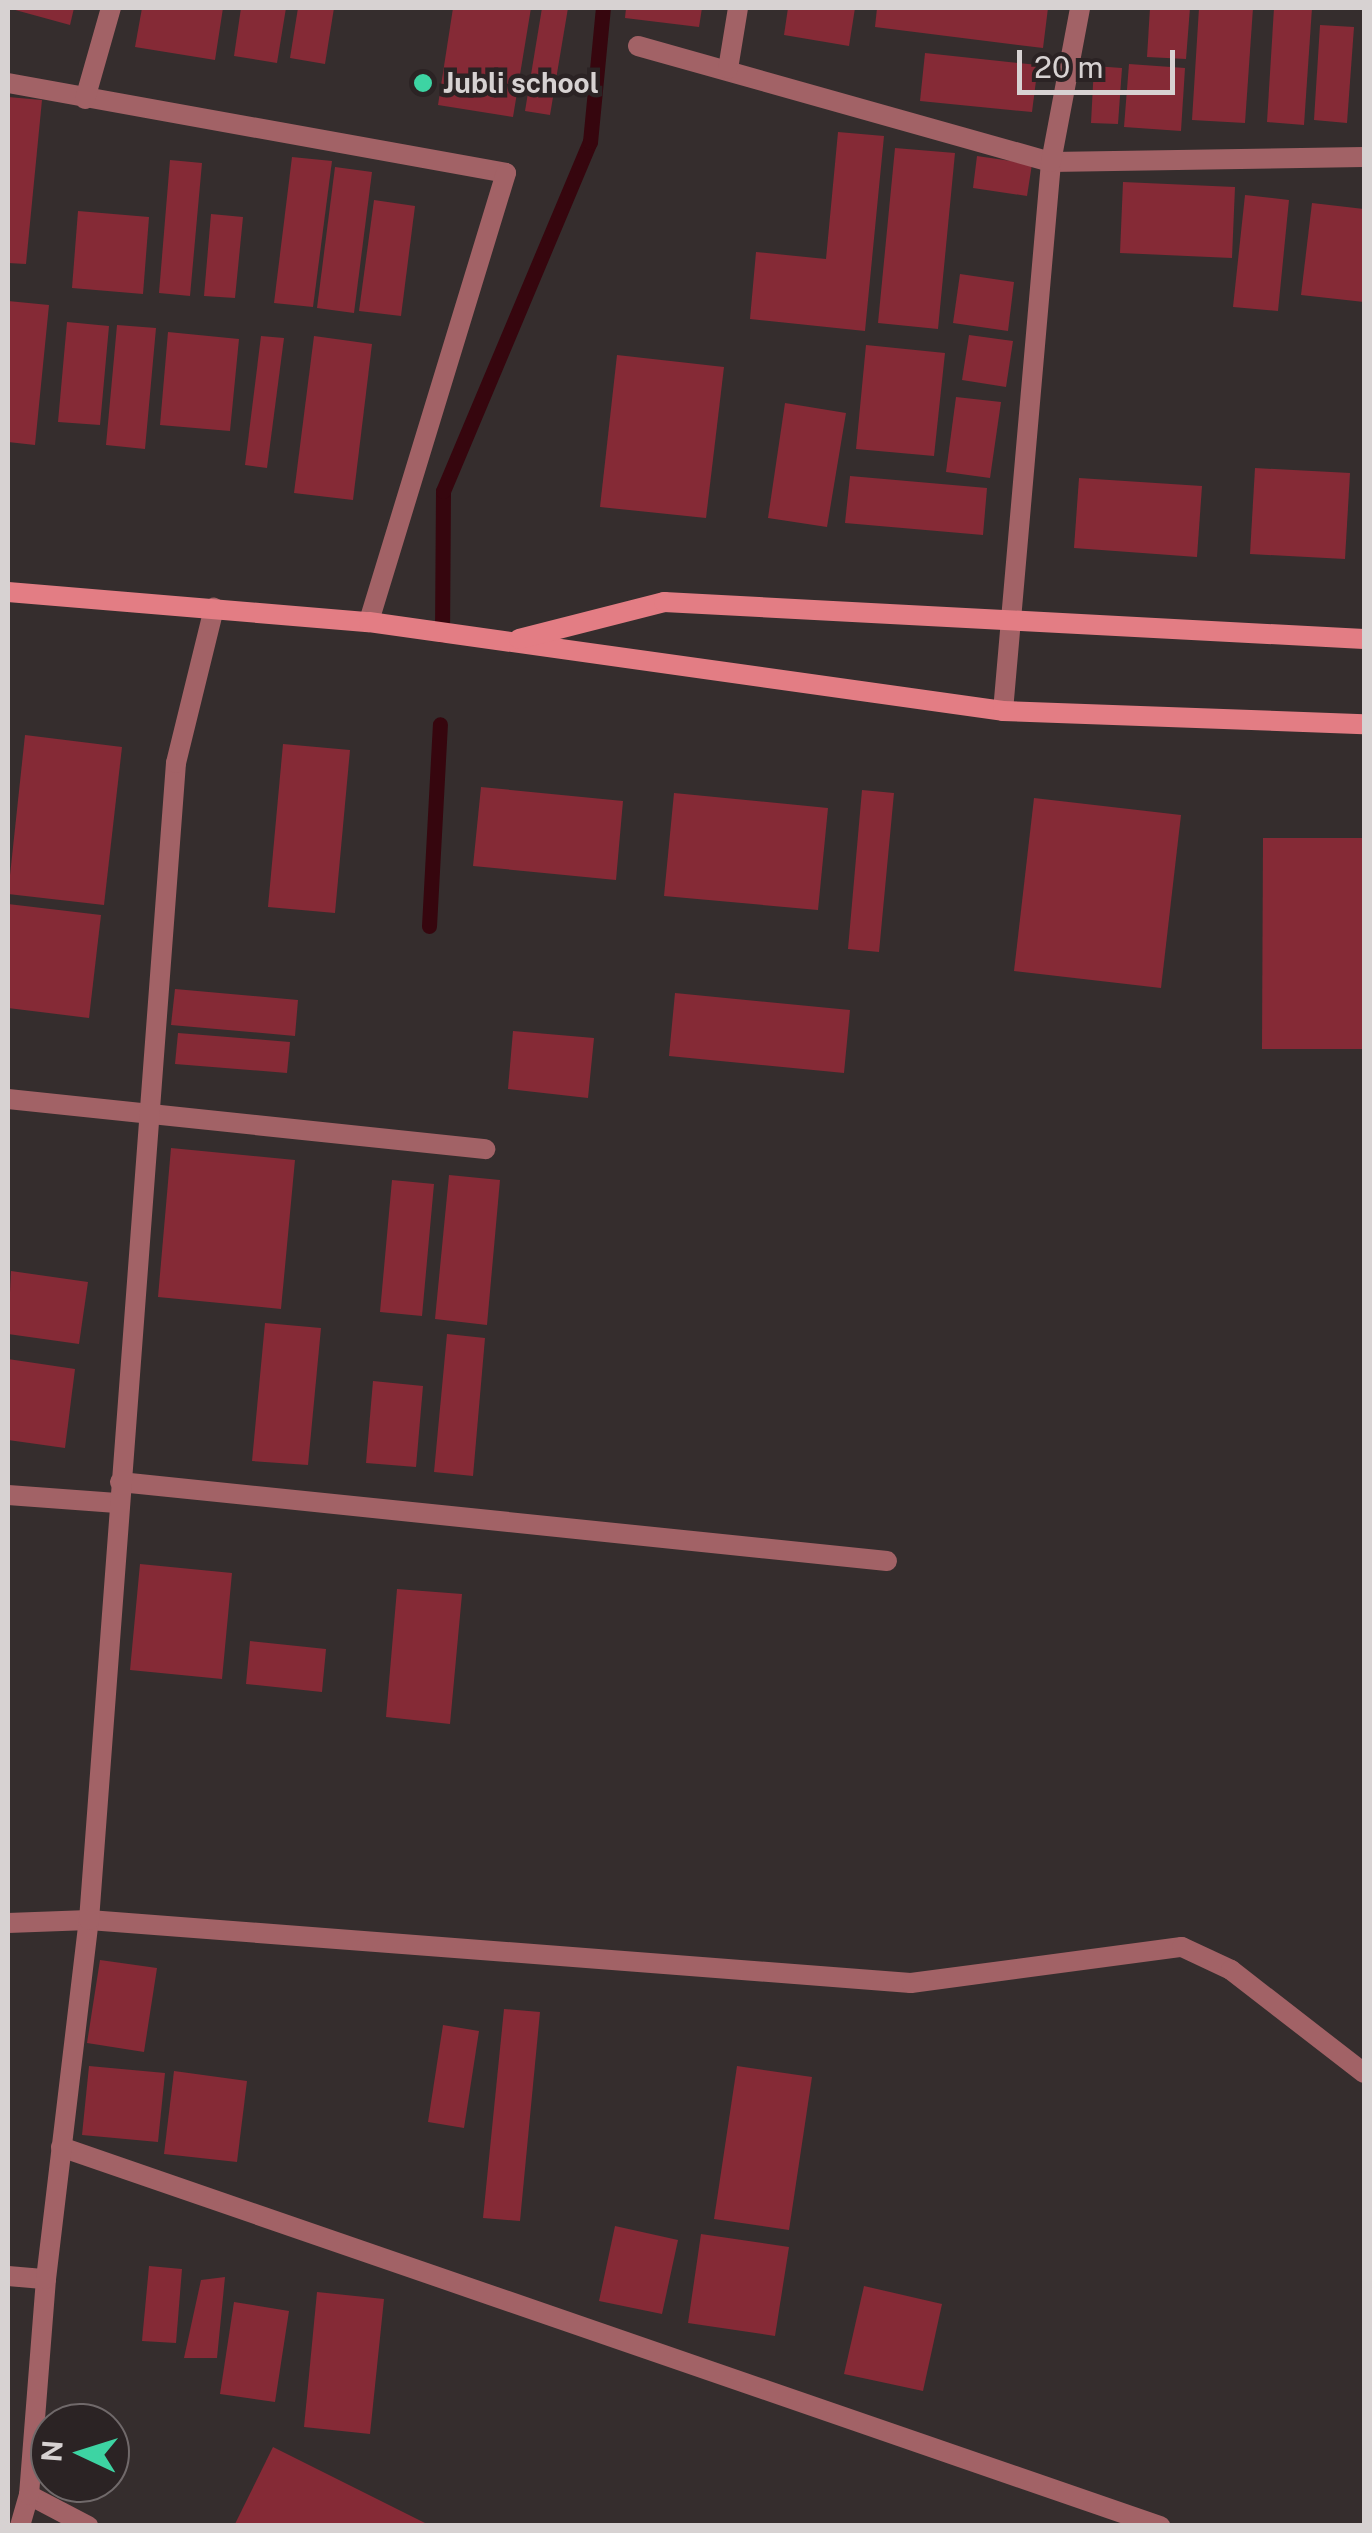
<!DOCTYPE html>
<html>
<head>
<meta charset="utf-8">
<style>
  body { margin:0 }
  #map { position:relative; width:1372px; height:2533px; overflow:hidden; background:#352d2d; font-family:"Public Sans",sans-serif }
  div>[style] { position:absolute }
  [style*='--x'] { left:calc(var(--x)*1px); top:calc(var(--y)*1px); width:calc(var(--w)*1px); rotate:calc(var(--a)*1deg) }
  .stream>* { height:15px; margin:-7.5px; padding:0 7.5px; transform-origin:7.5px; border-radius:7.5px; background:#36060e }
  .building>* { inset:0; background:#852a36 }
  .street>* { height:20px; margin:-10px; padding:0 10px; transform-origin:10px; border-radius:10px; background:#a26266 }
  .secondary>* { height:20px; margin:-10px; padding:0 10px; transform-origin:10px; border-radius:10px; background:#e37d84 }
  .dots>* { width:28px; height:28px; translate:-50% -50%; box-sizing:border-box; border:5px solid #2b2324; border-radius:50% }
  span { translate:-50% -50%; white-space:nowrap; text-align:center; line-height:1.15; -webkit-text-stroke:9px #2b2324; paint-order:stroke }
  .poi-label { font-size:28px; color:#d7d2d2; font-weight:700 }
  .left { translate:0 -50%; text-align:left }
  .frame { position:absolute; inset:0; border:10px solid #d7d2d2; pointer-events:none }
  .north { position:absolute; left:30px; top:2403px; width:100px; height:100px; box-sizing:border-box; background:#2b2324; border:2px solid #70696a; border-radius:50%; rotate:274deg; font-size:28px; font-weight:700; line-height:40px; text-align:center; color:#d7d2d2 }
  .north::after { content:''; display:block; margin:auto; width:35px; height:45px; background:#3dd4a3; clip-path:polygon(50% 0,100% 100%,50% 72%,0 100%) }
  .scale { position:absolute; left:1017px; top:50px; width:158px; height:45px; box-sizing:border-box; border:5px solid #d7d2d2; border-top:0; padding-left:12px; font-size:30px; line-height:35px; white-space:nowrap; color:#d7d2d2; -webkit-text-stroke:8px #2b2324; paint-order:stroke }
</style>
</head>
<body>
<div id="map">
  <div class="stream">
    <div style="--x:442;--y:635;--w:144;--a:-89.6"></div>
    <div style="--x:443;--y:491;--w:379;--a:-67.2"></div>
    <div style="--x:590;--y:142;--w:135;--a:-84.5"></div>
    <div style="--x:429;--y:926;--w:202;--a:-86.9"></div>
  </div>
  <div class="building">
    <div style="clip-path:polygon(8px 8px,74px 8px,70px 25px)"></div>
    <div style="clip-path:polygon(142px 8px,223px 8px,215px 60px,135px 47px)"></div>
    <div style="clip-path:polygon(241px 8px,286px 8px,277px 63px,234px 56px)"></div>
    <div style="clip-path:polygon(298px 8px,334px 8px,325px 64px,290px 58px)"></div>
    <div style="clip-path:polygon(453px 8px,531px 8px,513px 117px,438px 105px)"></div>
    <div style="clip-path:polygon(542px 8px,568px 8px,550px 115px,525px 111px)"></div>
    <div style="clip-path:polygon(626px 8px,702px 8px,699px 27px,625px 18px)"></div>
    <div style="clip-path:polygon(788px 8px,855px 8px,849px 46px,784px 35px)"></div>
    <div style="clip-path:polygon(877px 8px,1048px 8px,1043px 48px,875px 27px)"></div>
    <div style="clip-path:polygon(1150px 8px,1190px 8px,1186px 59px,1147px 57px)"></div>
    <div style="clip-path:polygon(1199px 8px,1253px 8px,1245px 123px,1192px 120px)"></div>
    <div style="clip-path:polygon(1274px 8px,1312px 8px,1304px 125px,1267px 122px)"></div>
    <div style="clip-path:polygon(1320px 25px,1354px 27px,1347px 123px,1314px 120px)"></div>
    <div style="clip-path:polygon(925px 53px,1038px 65px,1032px 112px,920px 101px)"></div>
    <div style="clip-path:polygon(1129px 64px,1185px 68px,1181px 131px,1124px 127px)"></div>
    <div style="clip-path:polygon(1094px 66px,1122px 68px,1118px 124px,1091px 123px)"></div>
    <div style="clip-path:polygon(8px 97px,42px 100px,26px 264px,8px 263px)"></div>
    <div style="clip-path:polygon(838px 132px,884px 136px,865px 331px,750px 319px,756px 252px,826px 259px)"></div>
    <div style="clip-path:polygon(895px 148px,955px 153px,938px 329px,878px 323px)"></div>
    <div style="clip-path:polygon(977px 156px,1032px 164px,1027px 196px,973px 188px)"></div>
    <div style="clip-path:polygon(292px 157px,332px 161px,313px 307px,274px 303px)"></div>
    <div style="clip-path:polygon(170px 160px,202px 163px,190px 296px,159px 293px)"></div>
    <div style="clip-path:polygon(335px 167px,372px 172px,354px 313px,317px 308px)"></div>
    <div style="clip-path:polygon(1123px 182px,1235px 187px,1232px 258px,1120px 253px)"></div>
    <div style="clip-path:polygon(1245px 195px,1289px 200px,1278px 311px,1233px 307px)"></div>
    <div style="clip-path:polygon(374px 200px,415px 206px,401px 316px,359px 311px)"></div>
    <div style="clip-path:polygon(1312px 203px,1364px 209px,1364px 302px,1301px 295px)"></div>
    <div style="clip-path:polygon(78px 211px,149px 217px,143px 294px,72px 288px)"></div>
    <div style="clip-path:polygon(211px 214px,243px 217px,235px 298px,204px 296px)"></div>
    <div style="clip-path:polygon(960px 274px,1014px 282px,1008px 331px,953px 323px)"></div>
    <div style="clip-path:polygon(8px 301px,49px 305px,35px 445px,8px 442px)"></div>
    <div style="clip-path:polygon(67px 322px,109px 326px,100px 425px,58px 422px)"></div>
    <div style="clip-path:polygon(117px 325px,156px 328px,145px 449px,106px 445px)"></div>
    <div style="clip-path:polygon(168px 332px,239px 339px,230px 431px,160px 425px)"></div>
    <div style="clip-path:polygon(969px 335px,1013px 341px,1006px 387px,962px 380px)"></div>
    <div style="clip-path:polygon(261px 336px,284px 338px,267px 468px,245px 465px)"></div>
    <div style="clip-path:polygon(314px 336px,372px 344px,353px 500px,294px 493px)"></div>
    <div style="clip-path:polygon(866px 345px,945px 353px,934px 456px,856px 449px)"></div>
    <div style="clip-path:polygon(617px 355px,724px 367px,706px 518px,600px 507px)"></div>
    <div style="clip-path:polygon(956px 397px,1001px 402px,990px 478px,946px 472px)"></div>
    <div style="clip-path:polygon(785px 403px,846px 413px,827px 527px,768px 518px)"></div>
    <div style="clip-path:polygon(1255px 468px,1350px 473px,1345px 559px,1250px 554px)"></div>
    <div style="clip-path:polygon(850px 476px,987px 488px,983px 535px,845px 523px)"></div>
    <div style="clip-path:polygon(1079px 478px,1202px 486px,1197px 557px,1074px 548px)"></div>
    <div style="clip-path:polygon(25px 735px,122px 747px,104px 905px,8px 894px)"></div>
    <div style="clip-path:polygon(283px 744px,350px 750px,335px 913px,268px 907px)"></div>
    <div style="clip-path:polygon(481px 787px,623px 801px,616px 880px,473px 866px)"></div>
    <div style="clip-path:polygon(862px 790px,894px 793px,879px 952px,848px 949px)"></div>
    <div style="clip-path:polygon(674px 793px,828px 808px,818px 910px,664px 896px)"></div>
    <div style="clip-path:polygon(1034px 798px,1181px 815px,1161px 988px,1014px 971px)"></div>
    <div style="clip-path:polygon(1263px 838px,1364px 838px,1364px 1049px,1262px 1049px)"></div>
    <div style="clip-path:polygon(8px 904px,101px 915px,89px 1018px,8px 1008px)"></div>
    <div style="clip-path:polygon(175px 989px,298px 1000px,295px 1036px,171px 1025px)"></div>
    <div style="clip-path:polygon(675px 993px,850px 1010px,844px 1073px,669px 1056px)"></div>
    <div style="clip-path:polygon(513px 1031px,594px 1038px,588px 1098px,508px 1089px)"></div>
    <div style="clip-path:polygon(178px 1033px,290px 1042px,287px 1073px,175px 1064px)"></div>
    <div style="clip-path:polygon(171px 1148px,295px 1160px,281px 1309px,158px 1297px)"></div>
    <div style="clip-path:polygon(449px 1175px,500px 1180px,487px 1325px,435px 1319px)"></div>
    <div style="clip-path:polygon(392px 1180px,434px 1184px,422px 1316px,380px 1312px)"></div>
    <div style="clip-path:polygon(11px 1271px,88px 1282px,79px 1344px,8px 1334px)"></div>
    <div style="clip-path:polygon(265px 1323px,321px 1328px,308px 1465px,252px 1461px)"></div>
    <div style="clip-path:polygon(447px 1334px,485px 1338px,473px 1476px,434px 1472px)"></div>
    <div style="clip-path:polygon(8px 1359px,75px 1369px,65px 1448px,8px 1440px)"></div>
    <div style="clip-path:polygon(373px 1381px,423px 1386px,416px 1467px,366px 1463px)"></div>
    <div style="clip-path:polygon(140px 1564px,232px 1573px,222px 1679px,130px 1670px)"></div>
    <div style="clip-path:polygon(397px 1589px,462px 1594px,450px 1724px,386px 1717px)"></div>
    <div style="clip-path:polygon(250px 1641px,326px 1649px,322px 1692px,246px 1684px)"></div>
    <div style="clip-path:polygon(100px 1960px,157px 1968px,144px 2052px,87px 2043px)"></div>
    <div style="clip-path:polygon(504px 2009px,540px 2012px,520px 2221px,483px 2218px)"></div>
    <div style="clip-path:polygon(443px 2025px,479px 2031px,464px 2128px,428px 2122px)"></div>
    <div style="clip-path:polygon(89px 2066px,165px 2073px,158px 2142px,82px 2135px)"></div>
    <div style="clip-path:polygon(737px 2066px,812px 2077px,789px 2230px,714px 2219px)"></div>
    <div style="clip-path:polygon(174px 2071px,247px 2081px,237px 2162px,164px 2154px)"></div>
    <div style="clip-path:polygon(615px 2226px,678px 2240px,662px 2314px,599px 2301px)"></div>
    <div style="clip-path:polygon(701px 2234px,789px 2247px,775px 2336px,688px 2323px)"></div>
    <div style="clip-path:polygon(149px 2266px,182px 2269px,176px 2343px,142px 2341px)"></div>
    <div style="clip-path:polygon(225px 2277px,217px 2358px,184px 2358px,201px 2280px)"></div>
    <div style="clip-path:polygon(864px 2286px,942px 2304px,923px 2391px,844px 2374px)"></div>
    <div style="clip-path:polygon(317px 2292px,384px 2299px,370px 2434px,304px 2427px)"></div>
    <div style="clip-path:polygon(234px 2302px,289px 2311px,275px 2402px,220px 2394px)"></div>
    <div style="clip-path:polygon(273px 2447px,431px 2526px,234px 2526px)"></div>
  </div>
  <div class="street">
    <div style="--x:638;--y:46;--w:429;--a:15.7"></div>
    <div style="--x:1051;--y:162;--w:313;--a:-0.9"></div>
    <div style="--x:728;--y:69;--w:62;--a:-80.7"></div>
    <div style="--x:8;--y:83;--w:506;--a:10.24"></div>
    <div style="--x:506;--y:173;--w:469;--a:107"></div>
    <div style="--x:85;--y:99;--w:95;--a:-74.1"></div>
    <div style="--x:1003;--y:711;--w:551;--a:-85"></div>
    <div style="--x:1051;--y:162;--w:157;--a:-79.3"></div>
    <div style="--x:8;--y:1099;--w:480;--a:6"></div>
    <div style="--x:120;--y:1482;--w:771;--a:5.88"></div>
    <div style="--x:8;--y:1495;--w:109;--a:4.2"></div>
    <div style="--x:8;--y:1923;--w:81;--a:-2.1"></div>
    <div style="--x:89;--y:1920;--w:824;--a:4.38"></div>
    <div style="--x:911;--y:1983;--w:273;--a:-7.6"></div>
    <div style="--x:1182;--y:1947;--w:54;--a:25.1"></div>
    <div style="--x:1231;--y:1970;--w:168;--a:37.8"></div>
    <div style="--x:61;--y:2147;--w:1163;--a:19.03"></div>
    <div style="--x:8;--y:2276;--w:38;--a:5"></div>
    <div style="--x:29;--y:2495;--w:67;--a:27.7"></div>
    <div style="--x:20;--y:2526;--w:32;--a:-74"></div>
    <div style="--x:29;--y:2495;--w:217;--a:-85.5"></div>
    <div style="--x:46;--y:2279;--w:362;--a:-83.2"></div>
    <div style="--x:89;--y:1920;--w:1160;--a:-85.7"></div>
    <div style="--x:176;--y:763;--w:160;--a:-76.2"></div>
  </div>
  <div class="secondary">
    <div style="--x:8;--y:592;--w:362;--a:4.8"></div>
    <div style="--x:369;--y:622;--w:640;--a:7.99"></div>
    <div style="--x:1003;--y:711;--w:361;--a:2.1"></div>
    <div style="--x:519;--y:639;--w:150;--a:-14.3"></div>
    <div style="--x:664;--y:602;--w:701;--a:3.03"></div>
  </div>
  <div class="dots">
    <div style="left:423px;top:83px;background:#3dd4a3"></div>
  </div>
  <div class="poi-label">
    <span class="left" style="left:443px;top:83px">Jubli school</span>
  </div>
  <div class="frame"></div>
  <div class="north">N</div>
  <div class="scale">20 m</div>
</div>
</body>
</html>
